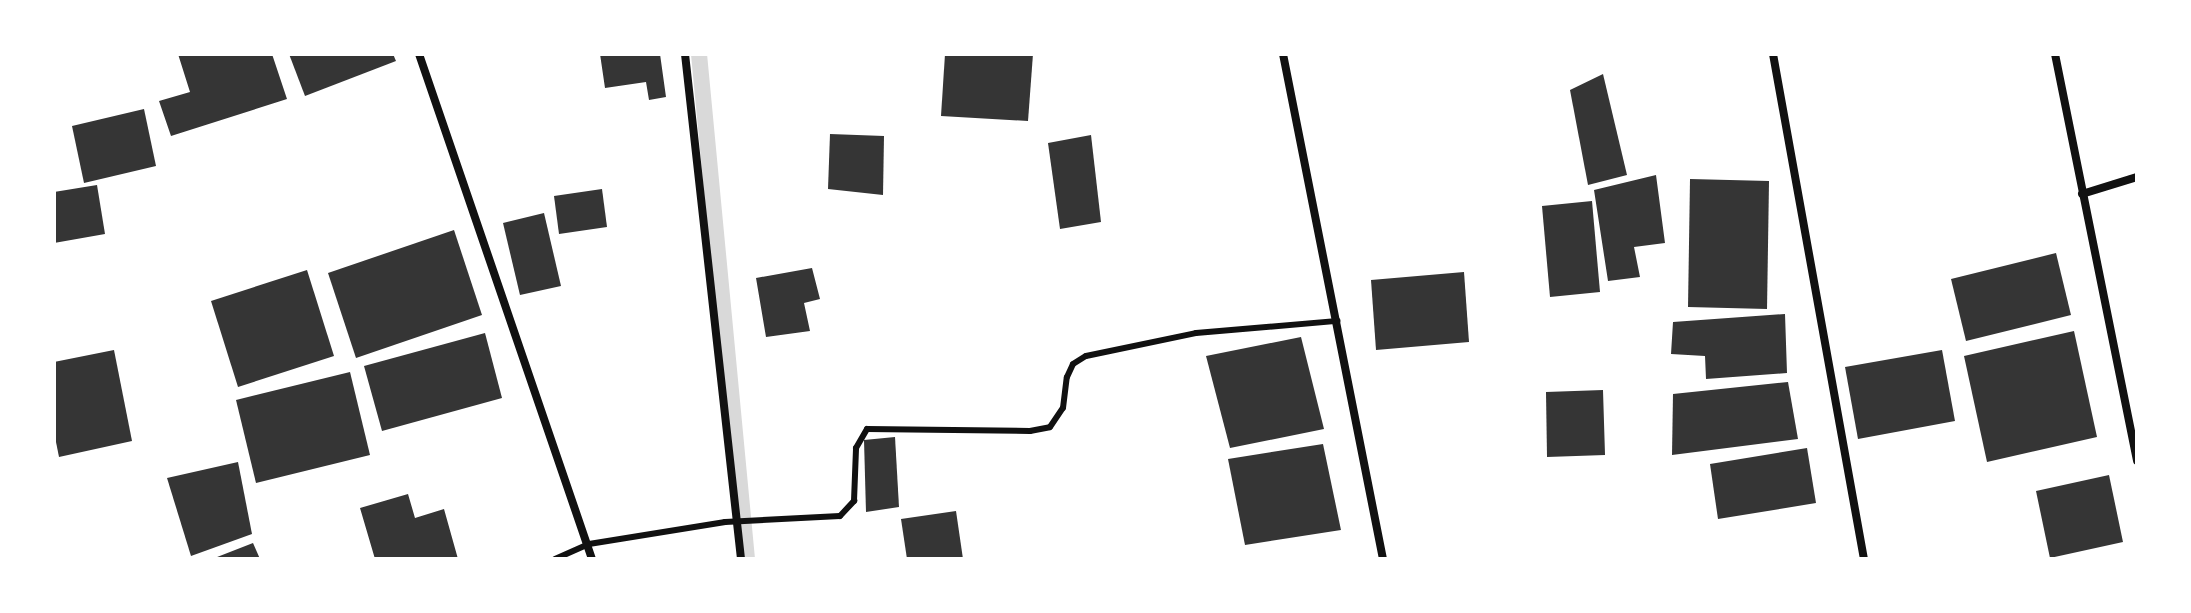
<!DOCTYPE html>
<html>
<head>
<meta charset="utf-8">
<style>
  body { margin:0 }
  #map { position:relative; width:2191px; height:613px; overflow:hidden; background:#fff; font-family:Jost,sans-serif }
  div>[style] { position:absolute }
  [style*='--x'] { left:calc(var(--x)*1px); top:calc(var(--y)*1px); width:calc(var(--w)*1px); rotate:calc(var(--a)*1deg) }
  .stream>* { height:16px; margin:-8px; padding:0 8px; transform-origin:8px; border-radius:8px; background:#d9d9d9 }
  .building>* { inset:0; background:#353535 }
  .service>* { height:6px; margin:-3px; padding:0 3px; transform-origin:3px; border-radius:3px; background:#111 }
  .minor>* { height:8px; margin:-4px; padding:0 4px; transform-origin:4px; border-radius:4px; background:#111 }
  span { translate:-50% -50%; white-space:nowrap; text-align:center; line-height:1.15; -webkit-text-stroke:7px #fff; paint-order:stroke }
  .frame { position:absolute; inset:0; border:56px solid #fff; pointer-events:none }
</style>
</head>
<body>
<div id="map">
  <div class="stream">
    <div style="--x:699;--y:54;--w:507;--a:84.57"></div>
  </div>
  <div class="building">
    <div style="clip-path:polygon(178px 54px,272px 54px,287px 99px,171px 136px,159px 101px,190px 92px)"></div>
    <div style="clip-path:polygon(289px 54px,393px 54px,396px 61px,305px 96px)"></div>
    <div style="clip-path:polygon(600px 54px,660px 54px,666px 97px,649px 100px,646px 82px,605px 88px)"></div>
    <div style="clip-path:polygon(945px 54px,1033px 54px,1028px 121px,941px 116px)"></div>
    <div style="clip-path:polygon(1603px 74px,1627px 175px,1588px 185px,1570px 90px)"></div>
    <div style="clip-path:polygon(144px 109px,156px 166px,84px 183px,72px 126px)"></div>
    <div style="clip-path:polygon(830px 134px,884px 136px,883px 195px,828px 189px)"></div>
    <div style="clip-path:polygon(1091px 135px,1101px 222px,1060px 229px,1048px 143px)"></div>
    <div style="clip-path:polygon(1656px 175px,1665px 243px,1634px 247px,1640px 277px,1608px 281px,1594px 190px)"></div>
    <div style="clip-path:polygon(1690px 179px,1769px 181px,1767px 309px,1688px 307px)"></div>
    <div style="clip-path:polygon(97px 185px,105px 234px,54px 243px,54px 192px)"></div>
    <div style="clip-path:polygon(602px 189px,607px 227px,559px 234px,554px 196px)"></div>
    <div style="clip-path:polygon(1592px 201px,1600px 292px,1550px 297px,1542px 206px)"></div>
    <div style="clip-path:polygon(544px 213px,561px 286px,520px 295px,503px 223px)"></div>
    <div style="clip-path:polygon(454px 230px,482px 315px,356px 358px,328px 273px)"></div>
    <div style="clip-path:polygon(2056px 253px,2071px 315px,1966px 341px,1951px 279px)"></div>
    <div style="clip-path:polygon(812px 268px,820px 299px,804px 303px,810px 331px,766px 337px,756px 278px)"></div>
    <div style="clip-path:polygon(307px 270px,334px 356px,238px 387px,211px 301px)"></div>
    <div style="clip-path:polygon(1464px 272px,1469px 342px,1376px 350px,1371px 280px)"></div>
    <div style="clip-path:polygon(1785px 314px,1787px 373px,1706px 379px,1705px 356px,1671px 354px,1673px 322px)"></div>
    <div style="clip-path:polygon(2074px 331px,2097px 437px,1987px 462px,1964px 356px)"></div>
    <div style="clip-path:polygon(485px 333px,502px 398px,382px 431px,364px 366px)"></div>
    <div style="clip-path:polygon(1301px 337px,1324px 429px,1230px 448px,1206px 356px)"></div>
    <div style="clip-path:polygon(114px 350px,132px 441px,59px 457px,54px 432px,54px 362px)"></div>
    <div style="clip-path:polygon(1942px 350px,1955px 421px,1858px 439px,1845px 367px)"></div>
    <div style="clip-path:polygon(350px 372px,370px 455px,256px 483px,236px 400px)"></div>
    <div style="clip-path:polygon(1788px 382px,1798px 439px,1672px 455px,1673px 394px)"></div>
    <div style="clip-path:polygon(1603px 390px,1605px 455px,1547px 457px,1546px 392px)"></div>
    <div style="clip-path:polygon(895px 437px,899px 507px,866px 512px,864px 440px)"></div>
    <div style="clip-path:polygon(1323px 444px,1341px 530px,1245px 545px,1228px 459px)"></div>
    <div style="clip-path:polygon(1807px 448px,1816px 503px,1718px 519px,1710px 464px)"></div>
    <div style="clip-path:polygon(238px 462px,252px 534px,191px 556px,167px 478px)"></div>
    <div style="clip-path:polygon(2109px 475px,2123px 542px,2050px 558px,2036px 491px)"></div>
    <div style="clip-path:polygon(408px 494px,415px 518px,444px 509px,458px 559px,375px 559px,360px 508px)"></div>
    <div style="clip-path:polygon(956px 511px,963px 559px,907px 559px,901px 519px)"></div>
    <div style="clip-path:polygon(253px 543px,260px 559px,212px 559px)"></div>
  </div>
  <div class="service">
    <div style="--x:555;--y:559;--w:37;--a:-24"></div>
    <div style="--x:589;--y:544;--w:138;--a:-9.2"></div>
    <div style="--x:725;--y:522;--w:115;--a:-3"></div>
    <div style="--x:840;--y:516;--w:21;--a:-47"></div>
    <div style="--x:854;--y:501;--w:53;--a:-87.8"></div>
    <div style="--x:856;--y:448;--w:22;--a:-60"></div>
    <div style="--x:867;--y:429;--w:163;--a:0.7"></div>
    <div style="--x:1030;--y:431;--w:20;--a:-11"></div>
    <div style="--x:1050;--y:427;--w:23;--a:-56"></div>
    <div style="--x:1063;--y:408;--w:31;--a:-83"></div>
    <div style="--x:1067;--y:377;--w:14;--a:-65"></div>
    <div style="--x:1073;--y:364;--w:15;--a:-32"></div>
    <div style="--x:1086;--y:356;--w:112;--a:-11.8"></div>
    <div style="--x:1196;--y:333;--w:142;--a:-4.9"></div>
  </div>
  <div class="minor">
    <div style="--x:419;--y:54;--w:534;--a:71.09"></div>
    <div style="--x:685;--y:54;--w:508;--a:83.67"></div>
    <div style="--x:1283;--y:54;--w:515;--a:78.8"></div>
    <div style="--x:1773;--y:54;--w:513;--a:79.79"></div>
    <div style="--x:2055;--y:54;--w:415;--a:78.6"></div>
    <div style="--x:2082;--y:194;--w:58;--a:-17.2"></div>
  </div>
  <div class="frame"></div>
</div>
</body>
</html>
